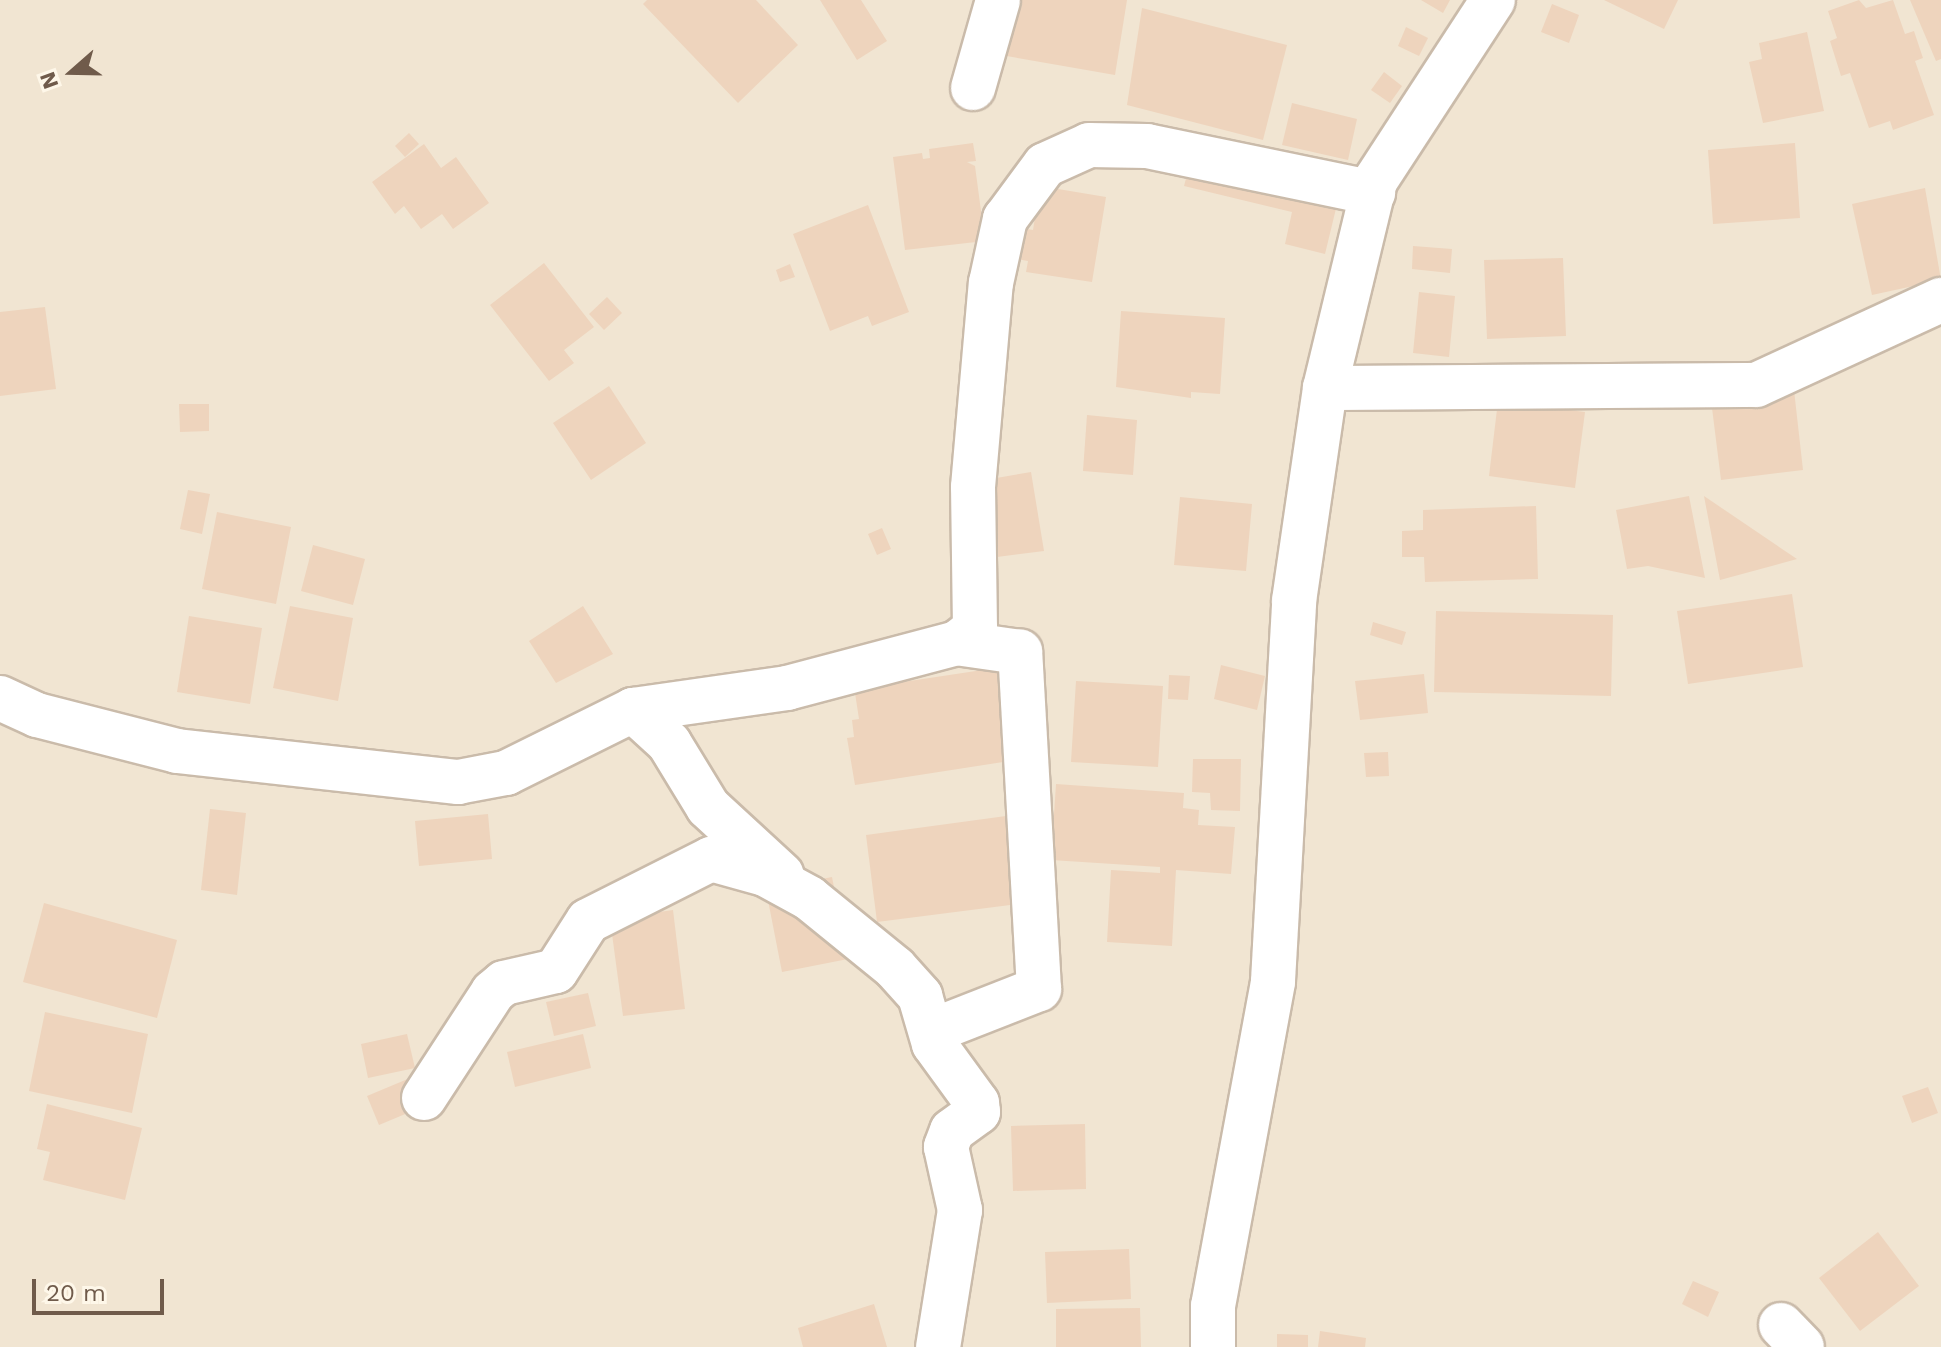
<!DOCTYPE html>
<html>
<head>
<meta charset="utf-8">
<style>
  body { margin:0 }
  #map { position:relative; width:1941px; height:1347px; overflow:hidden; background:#faf3e3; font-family:"Work Sans",sans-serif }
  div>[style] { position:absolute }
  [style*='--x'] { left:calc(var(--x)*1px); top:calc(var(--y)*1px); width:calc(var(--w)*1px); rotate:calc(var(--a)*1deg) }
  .residential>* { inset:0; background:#f1e5d2 }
  .building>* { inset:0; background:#eed4bd }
  .roads { filter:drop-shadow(2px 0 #cabbaa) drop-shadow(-2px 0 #cabbaa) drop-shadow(0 2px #cabbaa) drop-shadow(0 -2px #cabbaa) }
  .street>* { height:44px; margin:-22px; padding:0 22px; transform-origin:22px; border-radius:22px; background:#fff }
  span { translate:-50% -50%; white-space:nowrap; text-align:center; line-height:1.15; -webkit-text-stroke:6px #fef7e9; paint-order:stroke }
  .north { position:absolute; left:32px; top:32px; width:80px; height:80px; -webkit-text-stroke:6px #fef7e9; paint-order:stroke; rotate:250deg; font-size:22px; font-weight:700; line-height:32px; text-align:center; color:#705b4b }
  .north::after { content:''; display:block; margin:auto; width:28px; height:36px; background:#705b4b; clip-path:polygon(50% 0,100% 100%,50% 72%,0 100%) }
  .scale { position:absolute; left:32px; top:1279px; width:132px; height:36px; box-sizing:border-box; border:4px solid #705b4b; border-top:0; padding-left:10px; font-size:24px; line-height:28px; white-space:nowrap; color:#705b4b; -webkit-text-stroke:6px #fef7e9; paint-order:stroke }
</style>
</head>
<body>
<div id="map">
  <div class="residential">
    <div style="clip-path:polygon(0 0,1941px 0,1941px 1347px,0 1347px)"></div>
  </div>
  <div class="building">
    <div style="clip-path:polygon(647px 0,756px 0,798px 45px,738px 103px,643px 4px)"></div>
    <div style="clip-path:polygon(820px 0,861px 0,887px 41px,857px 60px)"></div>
    <div style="clip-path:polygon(1010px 0,1127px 0,1115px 75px,1001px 55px)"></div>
    <div style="clip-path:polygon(1421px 0,1450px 0,1443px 13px)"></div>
    <div style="clip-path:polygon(1604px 0,1678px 0,1664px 29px)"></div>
    <div style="clip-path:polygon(1859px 0,1866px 8px,1893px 0,1905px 34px,1914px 31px,1923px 58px,1915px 61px,1934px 115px,1893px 130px,1890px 121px,1869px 128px,1850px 73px,1841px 76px,1830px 41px,1837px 38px,1828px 11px)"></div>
    <div style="clip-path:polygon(1910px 0,1941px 0,1941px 59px,1936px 61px)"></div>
    <div style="clip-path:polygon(1552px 4px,1579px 15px,1569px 43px,1541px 32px)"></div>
    <div style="clip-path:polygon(1142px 8px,1287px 45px,1263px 140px,1127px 105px)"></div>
    <div style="clip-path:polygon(1406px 27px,1428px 38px,1419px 56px,1398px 46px)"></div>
    <div style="clip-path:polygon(1807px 32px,1824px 111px,1763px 123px,1749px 62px,1762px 59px,1759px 43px)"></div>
    <div style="clip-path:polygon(1384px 72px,1402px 86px,1390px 103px,1371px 90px)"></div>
    <div style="clip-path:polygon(1292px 103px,1357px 119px,1348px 160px,1282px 145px)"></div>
    <div style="clip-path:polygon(409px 133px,419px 144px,405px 157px,395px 146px)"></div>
    <div style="clip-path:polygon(973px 143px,976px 161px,967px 162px,975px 166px,985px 241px,905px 250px,893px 157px,922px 153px,923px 159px,930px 158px,929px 149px)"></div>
    <div style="clip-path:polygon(1795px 143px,1800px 218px,1713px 224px,1708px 150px)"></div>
    <div style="clip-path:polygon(424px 144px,441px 168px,456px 157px,489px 203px,453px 229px,442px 214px,421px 229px,404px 206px,395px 214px,372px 182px)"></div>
    <div style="clip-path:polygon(1192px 156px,1340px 192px,1325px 254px,1285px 244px,1292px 212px,1184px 186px)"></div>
    <div style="clip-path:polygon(1040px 186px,1106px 197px,1092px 282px,1026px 272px,1028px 261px,1017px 259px,1021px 228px,1033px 230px)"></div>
    <div style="clip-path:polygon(1925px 188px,1941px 280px,1872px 295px,1852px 204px)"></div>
    <div style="clip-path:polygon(868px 205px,909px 312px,872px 326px,868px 316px,830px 331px,793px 234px)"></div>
    <div style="clip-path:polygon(1413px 246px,1452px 249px,1450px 273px,1412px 269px)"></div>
    <div style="clip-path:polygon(1563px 258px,1566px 336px,1487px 339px,1484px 260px)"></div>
    <div style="clip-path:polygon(544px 263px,594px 327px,564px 350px,574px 363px,549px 381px,490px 305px)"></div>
    <div style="clip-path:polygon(790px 264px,795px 277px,780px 282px,776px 270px)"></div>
    <div style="clip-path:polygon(1419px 292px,1455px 296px,1449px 357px,1413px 353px)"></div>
    <div style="clip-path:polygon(607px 297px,622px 313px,604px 330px,589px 314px)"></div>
    <div style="clip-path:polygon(45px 307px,56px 389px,0 396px,0 312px)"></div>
    <div style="clip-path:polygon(1121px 311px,1225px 318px,1220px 394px,1191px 392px,1191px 398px,1116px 387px)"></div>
    <div style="clip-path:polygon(609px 386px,646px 443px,591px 480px,553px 423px)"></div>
    <div style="clip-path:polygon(1794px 390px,1803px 470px,1721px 480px,1711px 400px)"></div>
    <div style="clip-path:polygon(1498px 401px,1585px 412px,1575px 488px,1489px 476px)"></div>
    <div style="clip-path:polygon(179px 404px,209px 404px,209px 431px,180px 432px)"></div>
    <div style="clip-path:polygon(1087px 415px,1137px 420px,1133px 475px,1083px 471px)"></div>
    <div style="clip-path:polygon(1031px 472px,1044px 551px,997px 557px,985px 480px)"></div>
    <div style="clip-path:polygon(188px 490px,210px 494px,202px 534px,180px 529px)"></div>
    <div style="clip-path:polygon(1689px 496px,1705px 578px,1648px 566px,1627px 569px,1616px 510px)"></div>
    <div style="clip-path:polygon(1704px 496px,1797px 559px,1720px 580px)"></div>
    <div style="clip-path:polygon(1180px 497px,1252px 504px,1246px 571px,1174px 565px)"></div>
    <div style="clip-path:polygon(1536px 506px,1538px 579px,1425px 582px,1424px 557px,1402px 557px,1402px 531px,1423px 530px,1423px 510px)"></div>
    <div style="clip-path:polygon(217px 512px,291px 527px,276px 604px,202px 589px)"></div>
    <div style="clip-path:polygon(882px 528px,891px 549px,877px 555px,868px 534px)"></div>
    <div style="clip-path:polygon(313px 545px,365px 559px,353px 605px,301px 591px)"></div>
    <div style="clip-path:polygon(1792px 594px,1803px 667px,1688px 684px,1677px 611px)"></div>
    <div style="clip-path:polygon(290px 606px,353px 618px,338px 701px,273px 688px)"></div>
    <div style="clip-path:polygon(583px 606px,613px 654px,556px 683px,529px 641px)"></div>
    <div style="clip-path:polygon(1436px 611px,1613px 615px,1611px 696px,1434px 692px)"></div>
    <div style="clip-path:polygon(189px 616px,262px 628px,250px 704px,177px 692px)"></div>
    <div style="clip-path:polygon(1373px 622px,1406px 632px,1402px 645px,1370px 635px)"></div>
    <div style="clip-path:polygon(1221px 665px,1265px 676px,1257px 710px,1214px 699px)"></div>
    <div style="clip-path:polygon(1009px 666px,1016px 760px,855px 785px,847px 738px,854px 737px,852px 720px,859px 719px,853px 680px,883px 685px)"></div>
    <div style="clip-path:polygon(1424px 674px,1428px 713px,1360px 720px,1355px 681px)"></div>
    <div style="clip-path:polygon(1169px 675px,1190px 676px,1188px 700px,1168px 699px)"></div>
    <div style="clip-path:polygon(1076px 681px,1163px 686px,1158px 767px,1071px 762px)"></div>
    <div style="clip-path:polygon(1388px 752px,1389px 776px,1366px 777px,1364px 753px)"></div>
    <div style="clip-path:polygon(1193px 759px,1241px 759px,1240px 811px,1211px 810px,1210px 793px,1192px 792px)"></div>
    <div style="clip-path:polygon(1056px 784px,1184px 793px,1183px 808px,1199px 810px,1198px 825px,1235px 827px,1231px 874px,1176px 870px,1172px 946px,1107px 942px,1111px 870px,1160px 873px,1160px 867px,1051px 860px)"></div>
    <div style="clip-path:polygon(210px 809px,246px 813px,237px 895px,201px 890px)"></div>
    <div style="clip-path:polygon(488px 814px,492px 859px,419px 866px,415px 821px)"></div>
    <div style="clip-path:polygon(1006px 816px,1018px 904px,877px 922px,866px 835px)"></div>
    <div style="clip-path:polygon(832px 877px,848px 959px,782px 972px,766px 890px)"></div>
    <div style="clip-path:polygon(44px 903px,177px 940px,157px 1018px,23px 982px)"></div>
    <div style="clip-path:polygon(673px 910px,685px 1009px,623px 1016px,610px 919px)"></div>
    <div style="clip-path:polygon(588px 993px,596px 1026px,554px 1036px,546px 1002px)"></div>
    <div style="clip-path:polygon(45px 1012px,148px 1034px,132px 1113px,29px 1091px)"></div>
    <div style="clip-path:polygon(407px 1034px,415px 1068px,368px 1078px,361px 1044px)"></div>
    <div style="clip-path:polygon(583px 1034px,591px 1068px,515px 1087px,507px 1052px)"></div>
    <div style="clip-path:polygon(422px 1073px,434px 1102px,379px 1125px,367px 1096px)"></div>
    <div style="clip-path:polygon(1928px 1087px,1938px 1113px,1912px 1123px,1902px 1096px)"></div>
    <div style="clip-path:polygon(47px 1104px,142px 1128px,125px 1200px,43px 1180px,50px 1152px,37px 1149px)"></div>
    <div style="clip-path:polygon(1085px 1124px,1086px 1189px,1013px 1191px,1011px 1126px)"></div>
    <div style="clip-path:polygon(1878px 1232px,1919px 1286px,1860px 1331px,1819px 1278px)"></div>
    <div style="clip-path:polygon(1129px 1249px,1131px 1299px,1047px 1303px,1045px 1252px)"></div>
    <div style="clip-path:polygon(1693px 1281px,1719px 1292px,1708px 1317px,1682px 1304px)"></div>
    <div style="clip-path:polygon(874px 1304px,887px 1347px,803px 1347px,798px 1328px)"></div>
    <div style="clip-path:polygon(1140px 1308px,1141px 1347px,1056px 1347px,1056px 1309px)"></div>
    <div style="clip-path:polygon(1320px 1331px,1366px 1338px,1365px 1347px,1318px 1347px)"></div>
    <div style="clip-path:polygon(1277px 1334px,1308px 1335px,1308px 1347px,1277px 1347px)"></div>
  </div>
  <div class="roads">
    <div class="street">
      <div style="--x:973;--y:88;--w:91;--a:-74.1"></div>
      <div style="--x:1325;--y:388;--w:431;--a:-0.4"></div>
      <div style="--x:1756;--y:385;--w:204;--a:-24.7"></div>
      <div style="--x:0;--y:698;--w:41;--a:24.7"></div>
      <div style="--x:37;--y:715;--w:145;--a:14.4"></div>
      <div style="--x:177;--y:751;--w:283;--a:6.3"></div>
      <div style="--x:458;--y:782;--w:49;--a:-10.6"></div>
      <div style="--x:506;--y:773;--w:142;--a:-26.4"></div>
      <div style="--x:633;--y:710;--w:156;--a:-8.1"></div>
      <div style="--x:787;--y:688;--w:176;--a:-14.8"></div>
      <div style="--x:957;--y:643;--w:23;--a:-38"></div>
      <div style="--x:975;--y:629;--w:142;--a:-90.8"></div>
      <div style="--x:973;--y:487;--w:205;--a:-85"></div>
      <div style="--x:991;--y:283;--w:66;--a:-77.7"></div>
      <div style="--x:1005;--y:219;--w:67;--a:-53.5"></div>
      <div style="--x:1045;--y:165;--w:48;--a:-24.4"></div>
      <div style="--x:1089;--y:145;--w:58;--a:1"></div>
      <div style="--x:1147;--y:146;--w:231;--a:11.7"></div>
      <div style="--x:633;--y:710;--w:49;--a:42.5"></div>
      <div style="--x:669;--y:743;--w:75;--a:58.6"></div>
      <div style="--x:708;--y:807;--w:100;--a:42.6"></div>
      <div style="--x:932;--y:1031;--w:115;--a:-21.4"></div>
      <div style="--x:1039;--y:989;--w:338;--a:-93.2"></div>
      <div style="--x:1020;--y:652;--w:64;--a:-171.9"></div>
      <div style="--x:424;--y:1098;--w:126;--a:-56.9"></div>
      <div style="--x:493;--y:992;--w:14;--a:-39"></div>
      <div style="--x:504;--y:983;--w:53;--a:-13"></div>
      <div style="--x:556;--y:971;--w:59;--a:-57.4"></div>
      <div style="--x:588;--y:921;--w:138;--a:-26.8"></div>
      <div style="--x:711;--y:859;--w:56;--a:15.5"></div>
      <div style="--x:765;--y:874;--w:50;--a:28.6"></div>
      <div style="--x:809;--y:898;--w:111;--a:39.1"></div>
      <div style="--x:895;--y:968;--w:38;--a:48"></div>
      <div style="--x:920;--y:996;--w:50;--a:73.7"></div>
      <div style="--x:934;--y:1044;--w:73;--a:53.9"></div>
      <div style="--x:977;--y:1103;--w:9;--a:84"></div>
      <div style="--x:978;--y:1112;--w:32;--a:144"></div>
      <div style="--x:952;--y:1131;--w:17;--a:111"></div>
      <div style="--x:946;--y:1147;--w:65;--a:77.5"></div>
      <div style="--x:960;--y:1210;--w:139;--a:99.1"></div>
      <div style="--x:1781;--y:1325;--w:30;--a:46"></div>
      <div style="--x:1213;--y:1347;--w:41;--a:-90"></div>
      <div style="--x:1213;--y:1306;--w:330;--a:-79.5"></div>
      <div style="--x:1273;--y:981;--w:381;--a:-86.8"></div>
      <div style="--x:1294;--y:601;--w:215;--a:-81.7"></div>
      <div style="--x:1325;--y:388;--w:213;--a:-76.4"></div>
      <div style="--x:1375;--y:181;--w:216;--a:-56.9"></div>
    </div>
  </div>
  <div class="north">N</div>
  <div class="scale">20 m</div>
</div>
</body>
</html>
